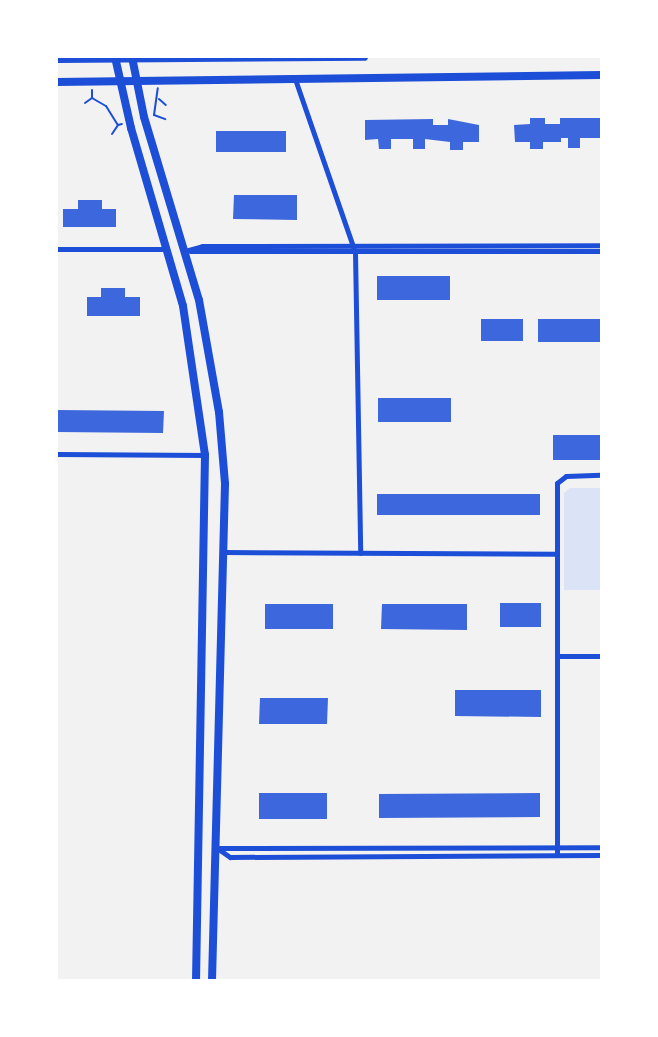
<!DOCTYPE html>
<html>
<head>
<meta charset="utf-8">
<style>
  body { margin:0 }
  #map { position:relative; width:658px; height:1037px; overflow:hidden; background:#f2f2f2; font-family:Karla,sans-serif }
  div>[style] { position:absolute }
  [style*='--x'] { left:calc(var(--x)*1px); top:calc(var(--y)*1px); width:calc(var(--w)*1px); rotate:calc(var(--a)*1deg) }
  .green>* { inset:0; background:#dbe4f7 }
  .building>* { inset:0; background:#3d67dc }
  .path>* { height:2px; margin:-1px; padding:0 1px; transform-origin:1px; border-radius:1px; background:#1d4ed8 }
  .minor>* { height:5px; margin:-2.5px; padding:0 2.5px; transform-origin:2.5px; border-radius:2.5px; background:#1d4ed8 }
  .secondary>* { height:8px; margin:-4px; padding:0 4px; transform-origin:4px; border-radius:4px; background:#1d4ed8 }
  .primary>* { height:8px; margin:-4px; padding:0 4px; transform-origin:4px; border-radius:4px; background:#1d4ed8 }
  span { translate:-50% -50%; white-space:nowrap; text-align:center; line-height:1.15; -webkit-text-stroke:4.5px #fff; paint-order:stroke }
  .frame { position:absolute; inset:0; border:58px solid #fff; pointer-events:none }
</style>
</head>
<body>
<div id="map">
  <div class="green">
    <div style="clip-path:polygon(570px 488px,601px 488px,601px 590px,564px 590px,564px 493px)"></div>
  </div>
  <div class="building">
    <div style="clip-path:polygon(530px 118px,545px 118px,545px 124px,560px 124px,560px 118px,601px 118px,601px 138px,580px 138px,580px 148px,568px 148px,568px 138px,561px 138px,561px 142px,543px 142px,543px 149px,530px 149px,530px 142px,515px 142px,514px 125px,530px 124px)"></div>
    <div style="clip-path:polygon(433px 119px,433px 125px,448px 125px,448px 119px,479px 125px,479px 142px,463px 142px,463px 150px,450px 150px,450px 142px,425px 139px,425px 149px,413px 149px,413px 139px,391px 139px,391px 149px,379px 149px,378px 139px,365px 140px,365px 120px)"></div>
    <div style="clip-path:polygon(216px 131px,286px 131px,286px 152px,216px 152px)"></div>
    <div style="clip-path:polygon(234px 195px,297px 195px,297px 220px,233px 219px)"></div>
    <div style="clip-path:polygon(78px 200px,102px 200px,102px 209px,116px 209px,116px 227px,63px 227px,63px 209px,78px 209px)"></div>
    <div style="clip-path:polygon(377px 276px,450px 276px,450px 300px,377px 300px)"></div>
    <div style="clip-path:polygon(101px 288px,125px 288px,125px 297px,140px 297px,140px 316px,87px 316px,87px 297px,101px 297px)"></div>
    <div style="clip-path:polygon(481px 319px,523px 319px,523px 341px,481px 341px)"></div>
    <div style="clip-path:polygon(538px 319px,601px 319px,601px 342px,538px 342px)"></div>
    <div style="clip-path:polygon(378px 398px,451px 398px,451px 422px,378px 422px)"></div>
    <div style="clip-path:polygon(57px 410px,164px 411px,163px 433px,57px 432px)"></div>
    <div style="clip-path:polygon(553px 435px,601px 435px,601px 460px,553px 460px)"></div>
    <div style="clip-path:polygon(377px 494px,540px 494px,540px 515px,377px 515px)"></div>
    <div style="clip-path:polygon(500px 603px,541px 603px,541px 627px,500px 627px)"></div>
    <div style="clip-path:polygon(265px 604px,333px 604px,333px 629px,265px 629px)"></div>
    <div style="clip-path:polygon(382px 604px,467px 604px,467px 630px,381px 629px)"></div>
    <div style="clip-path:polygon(455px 690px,541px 690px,541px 717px,455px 716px)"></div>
    <div style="clip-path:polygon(260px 698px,328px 698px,327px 724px,259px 724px)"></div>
    <div style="clip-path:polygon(259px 793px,327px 793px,327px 819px,259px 819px)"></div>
    <div style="clip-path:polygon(540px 793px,540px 817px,379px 818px,379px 794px)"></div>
  </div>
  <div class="path">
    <div style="--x:92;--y:90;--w:8;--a:90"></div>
    <div style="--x:92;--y:98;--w:16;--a:30"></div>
    <div style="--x:106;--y:106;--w:22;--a:58"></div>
    <div style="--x:118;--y:125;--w:4;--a:-14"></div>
    <div style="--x:159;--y:99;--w:9;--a:41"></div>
    <div style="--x:85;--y:103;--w:9;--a:-36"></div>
    <div style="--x:154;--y:115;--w:12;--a:20"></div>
    <div style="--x:154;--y:115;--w:27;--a:-82"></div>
    <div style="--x:112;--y:134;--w:11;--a:-56"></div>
  </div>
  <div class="minor">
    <div style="--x:295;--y:79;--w:183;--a:70.9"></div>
    <div style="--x:355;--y:252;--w:301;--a:89"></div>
    <div style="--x:57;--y:249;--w:110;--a:0"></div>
    <div style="--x:185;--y:251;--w:18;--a:-16"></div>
    <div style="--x:202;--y:246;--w:399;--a:-0.1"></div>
    <div style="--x:190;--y:251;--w:411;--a:0"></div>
    <div style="--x:57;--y:454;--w:148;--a:0.4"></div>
    <div style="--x:223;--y:552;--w:333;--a:0.3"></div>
    <div style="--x:558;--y:656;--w:43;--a:0"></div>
    <div style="--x:217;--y:848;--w:16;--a:35"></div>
    <div style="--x:230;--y:857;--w:371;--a:-0.3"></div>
    <div style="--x:217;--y:848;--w:384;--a:-0.1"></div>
    <div style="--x:557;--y:855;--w:372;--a:-90"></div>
    <div style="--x:557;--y:483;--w:11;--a:-38"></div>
    <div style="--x:566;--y:476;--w:35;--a:-2"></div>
  </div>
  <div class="secondary">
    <div style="--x:115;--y:57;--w:73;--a:77.3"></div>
    <div style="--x:131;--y:128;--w:185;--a:73.7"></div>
    <div style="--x:183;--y:306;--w:151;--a:81.6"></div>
    <div style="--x:205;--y:455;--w:525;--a:90.98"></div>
    <div style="--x:132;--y:57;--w:61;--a:78.7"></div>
    <div style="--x:144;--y:117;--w:191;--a:73.3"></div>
    <div style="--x:199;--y:300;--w:114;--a:79.9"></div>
    <div style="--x:219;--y:412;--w:72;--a:85.2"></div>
    <div style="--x:225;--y:484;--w:496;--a:91.5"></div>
  </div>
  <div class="primary">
    <div style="--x:57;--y:59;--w:307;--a:-0.4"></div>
    <div style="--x:57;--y:82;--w:544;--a:-0.74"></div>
  </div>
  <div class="frame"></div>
</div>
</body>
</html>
